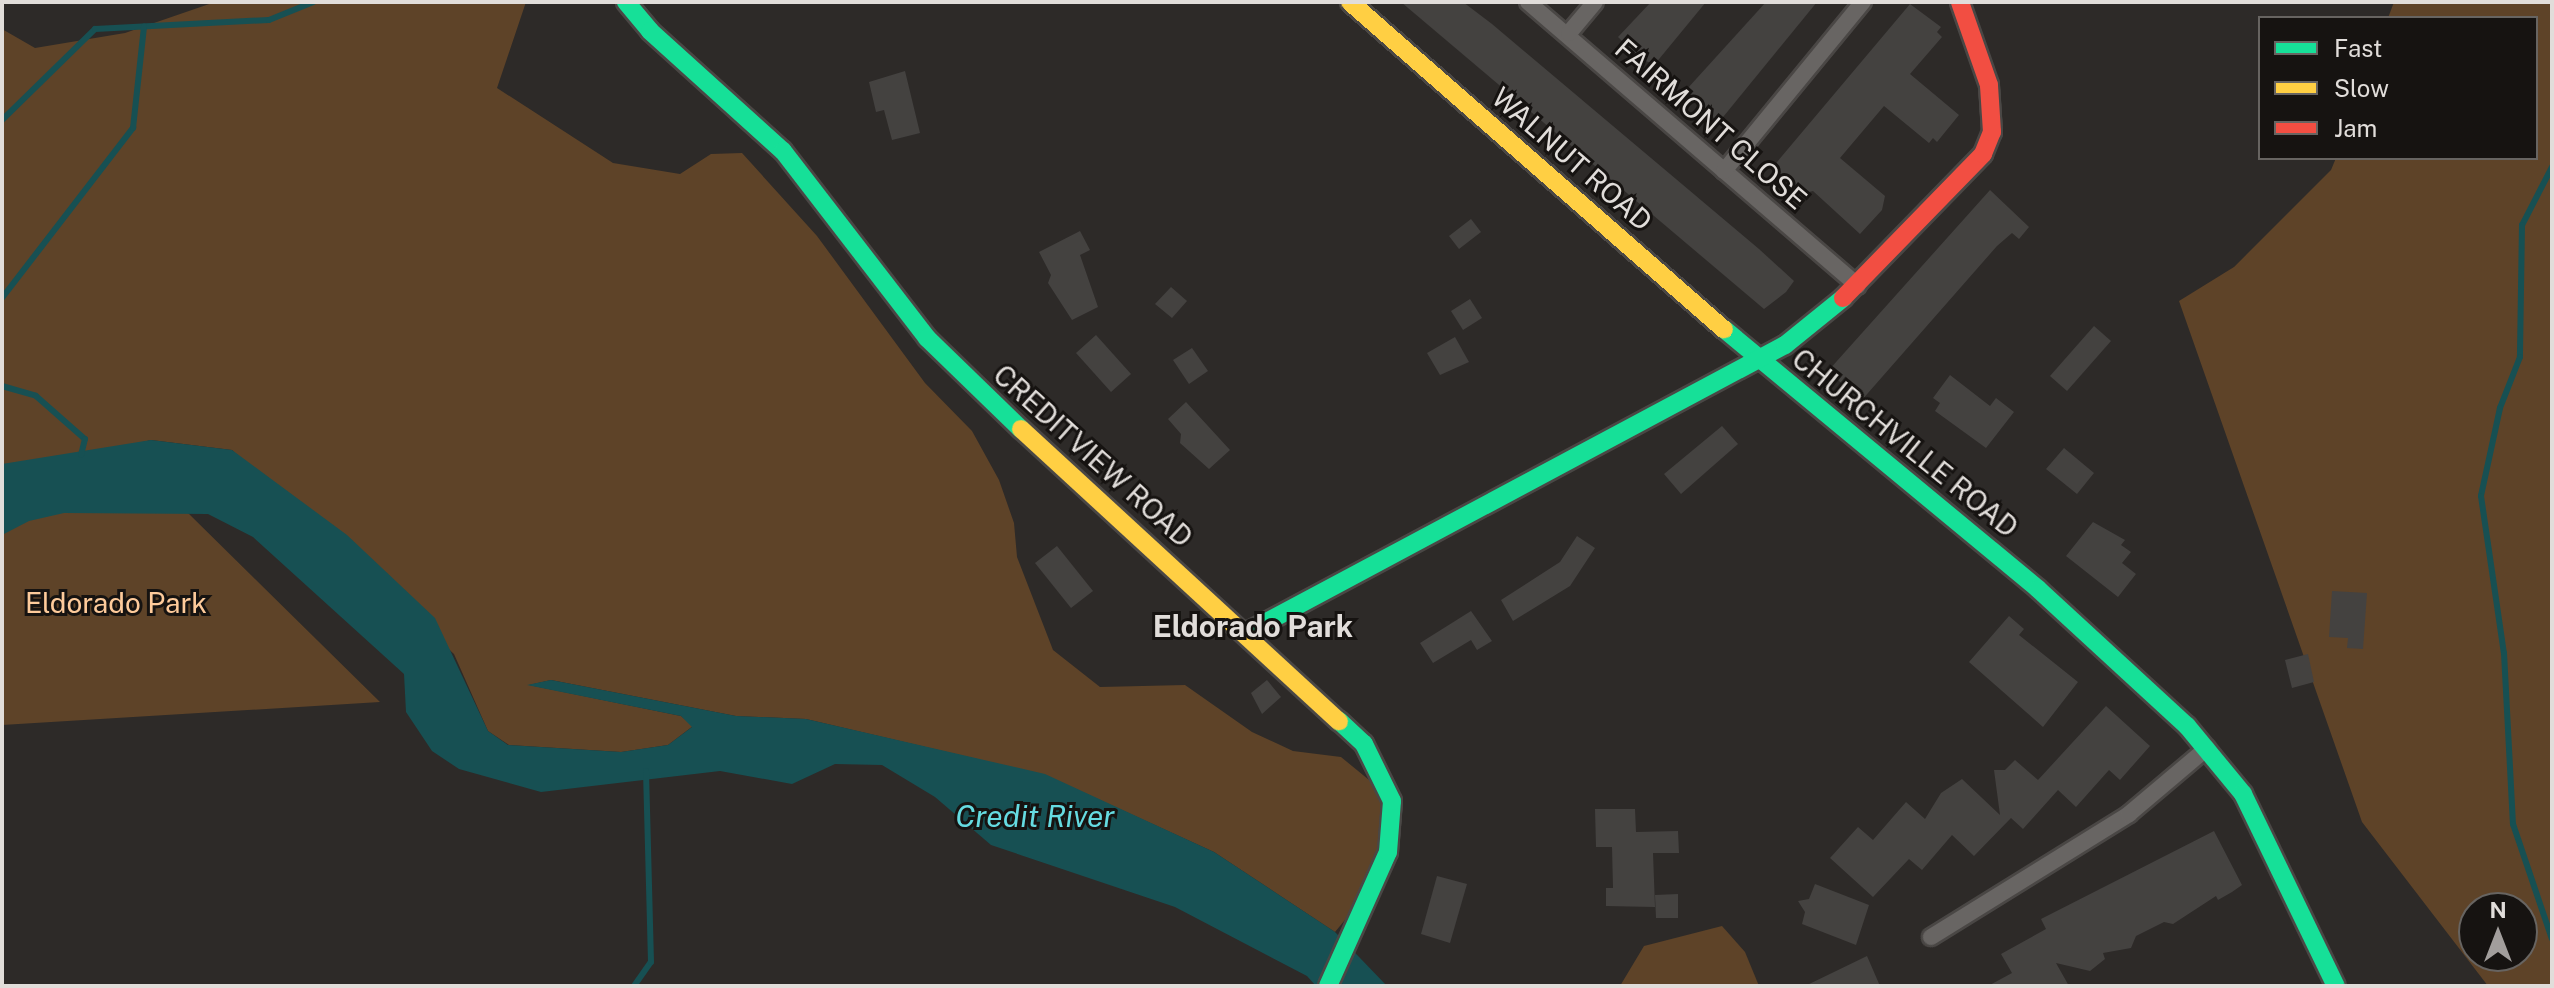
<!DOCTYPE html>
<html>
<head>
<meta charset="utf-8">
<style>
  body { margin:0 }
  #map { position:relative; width:2554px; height:988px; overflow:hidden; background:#2d2a28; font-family:"Public Sans",sans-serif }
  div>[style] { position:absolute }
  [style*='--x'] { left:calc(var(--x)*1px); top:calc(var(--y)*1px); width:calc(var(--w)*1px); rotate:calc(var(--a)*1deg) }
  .green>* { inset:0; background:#5e4328 }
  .water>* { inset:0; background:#175053 }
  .stream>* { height:6px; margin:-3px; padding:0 3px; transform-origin:3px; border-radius:3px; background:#175053 }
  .building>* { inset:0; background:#444240 }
  .roads { filter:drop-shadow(2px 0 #4a4745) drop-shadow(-2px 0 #4a4745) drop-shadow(0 2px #4a4745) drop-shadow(0 -2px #4a4745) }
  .street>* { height:16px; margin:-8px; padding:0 8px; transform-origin:8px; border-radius:8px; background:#686563 }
  .fast>* { height:18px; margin:-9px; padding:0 9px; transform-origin:9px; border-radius:9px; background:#16e098 }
  .slow>* { height:18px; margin:-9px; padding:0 9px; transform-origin:9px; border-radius:9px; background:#ffcf43 }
  .jam>* { height:18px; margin:-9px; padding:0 9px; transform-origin:9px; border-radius:9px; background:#f24e42 }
  span { translate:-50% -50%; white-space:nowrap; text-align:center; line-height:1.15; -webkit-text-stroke:6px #161311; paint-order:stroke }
  .street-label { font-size:28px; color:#e1ddda }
  .park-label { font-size:28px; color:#fecb9b }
  .neighbourhood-label { font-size:30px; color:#e1ddda; font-weight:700 }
  .water-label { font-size:30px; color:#65dbe1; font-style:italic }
  .frame { position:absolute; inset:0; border:4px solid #e1ddda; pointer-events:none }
  .legend { position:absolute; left:2258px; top:16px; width:280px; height:144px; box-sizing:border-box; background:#161311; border:2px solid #676461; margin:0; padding:10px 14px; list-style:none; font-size:24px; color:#e1ddda }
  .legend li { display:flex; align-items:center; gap:16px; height:40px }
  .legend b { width:40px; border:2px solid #676461 }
  .north { position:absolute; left:2458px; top:892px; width:80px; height:80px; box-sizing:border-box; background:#161311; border:2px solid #676461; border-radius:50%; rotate:0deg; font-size:22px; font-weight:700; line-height:32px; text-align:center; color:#e1ddda }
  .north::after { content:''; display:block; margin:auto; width:28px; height:36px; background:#a29e9c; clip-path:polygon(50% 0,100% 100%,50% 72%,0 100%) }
</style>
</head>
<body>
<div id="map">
  <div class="green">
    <div style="clip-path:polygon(215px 2px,526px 2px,497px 88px,613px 163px,680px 174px,711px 154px,742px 153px,817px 236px,925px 383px,972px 431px,999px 480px,1014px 523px,1017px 557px,1053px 650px,1100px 687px,1185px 685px,1252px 732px,1293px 751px,1341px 757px,1374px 784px,1396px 832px,1387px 869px,1335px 932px,1214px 852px,1045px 775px,806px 719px,736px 716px,551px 680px,529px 685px,681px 716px,693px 726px,668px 745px,621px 752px,509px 745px,488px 731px,454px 654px,232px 450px,151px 440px,121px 447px,380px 702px,2px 725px,2px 29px,35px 48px,125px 33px)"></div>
    <div style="clip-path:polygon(evenodd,2394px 2px,2552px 2px,2552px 986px,2488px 986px,2362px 822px,2179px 301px,2234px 267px,2331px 170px,2336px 158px,2536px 158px,2536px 18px,2388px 18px,2394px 2px,2474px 908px,2522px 908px,2522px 956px,2474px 956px,2474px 908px)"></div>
    <div style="clip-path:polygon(1722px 926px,1745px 952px,1759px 986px,1620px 986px,1644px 946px)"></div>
  </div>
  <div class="water">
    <div style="clip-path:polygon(151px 440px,232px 450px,347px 535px,435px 618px,488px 731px,508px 745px,621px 752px,668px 745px,692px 727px,681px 716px,527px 685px,551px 680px,736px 716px,806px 719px,1045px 774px,1214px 852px,1335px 932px,1387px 986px,1316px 986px,1307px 976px,1175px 907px,991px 845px,935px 797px,882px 765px,835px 764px,792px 784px,720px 771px,541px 792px,459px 769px,432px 751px,406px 712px,404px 674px,253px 537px,208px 514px,64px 513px,29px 521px,2px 535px,2px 464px)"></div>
  </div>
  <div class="stream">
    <div style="--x:2;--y:120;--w:130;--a:-44.4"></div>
    <div style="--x:95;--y:29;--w:174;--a:-3"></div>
    <div style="--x:269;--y:20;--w:48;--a:-22.2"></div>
    <div style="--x:2552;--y:167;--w:65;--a:117.3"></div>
    <div style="--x:2522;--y:225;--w:132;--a:90.9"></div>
    <div style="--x:2520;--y:357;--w:55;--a:111.4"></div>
    <div style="--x:2500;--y:408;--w:90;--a:102.2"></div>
    <div style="--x:2481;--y:496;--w:159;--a:81.7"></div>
    <div style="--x:2504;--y:653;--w:171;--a:87"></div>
    <div style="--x:2513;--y:824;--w:121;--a:71.3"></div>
    <div style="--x:2;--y:298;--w:215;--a:-52.4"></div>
    <div style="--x:133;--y:128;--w:102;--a:-83.8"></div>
    <div style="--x:2;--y:386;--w:35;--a:16"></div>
    <div style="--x:36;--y:396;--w:65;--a:41.3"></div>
    <div style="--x:85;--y:439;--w:16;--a:104"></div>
    <div style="--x:634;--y:986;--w:29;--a:-55"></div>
    <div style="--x:651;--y:962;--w:191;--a:-91.5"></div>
  </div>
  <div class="building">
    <div style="clip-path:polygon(1401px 2px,1463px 2px,1492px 24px,1759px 249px,1794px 281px,1786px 292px,1764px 309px)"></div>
    <div style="clip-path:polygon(1651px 2px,1706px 2px,1655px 64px,1642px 60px,1618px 37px)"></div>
    <div style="clip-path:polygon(1766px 2px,1817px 2px,1719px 122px,1694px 102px,1687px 89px)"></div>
    <div style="clip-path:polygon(1910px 4px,1941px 27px,1937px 32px,1942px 37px,1910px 74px,1959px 115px,1937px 142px,1933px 138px,1929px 143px,1884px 106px,1840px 158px,1885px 196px,1882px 210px,1860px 234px,1813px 191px,1801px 194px,1772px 168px)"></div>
    <div style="clip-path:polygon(905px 71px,920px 133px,892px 140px,884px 110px,876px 112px,869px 82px)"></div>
    <div style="clip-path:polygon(1990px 190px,2029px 227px,2019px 239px,2012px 233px,1997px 246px,1861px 401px,1828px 371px)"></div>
    <div style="clip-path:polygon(1471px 219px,1481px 232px,1459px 249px,1449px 236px)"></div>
    <div style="clip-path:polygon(1080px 231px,1090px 250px,1080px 255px,1098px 307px,1072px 320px,1048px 283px,1051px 275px,1039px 252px)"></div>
    <div style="clip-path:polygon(1171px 287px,1187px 301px,1172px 318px,1155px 304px)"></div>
    <div style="clip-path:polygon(1470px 299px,1482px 318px,1463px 330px,1451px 311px)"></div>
    <div style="clip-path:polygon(2094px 326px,2111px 341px,2067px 391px,2050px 376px)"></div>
    <div style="clip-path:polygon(1096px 335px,1131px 374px,1111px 392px,1076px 353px)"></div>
    <div style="clip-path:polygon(1455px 337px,1469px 362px,1440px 375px,1427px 353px)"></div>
    <div style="clip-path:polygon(1192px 348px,1208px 371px,1189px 384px,1173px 360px)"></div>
    <div style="clip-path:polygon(1950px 375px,1990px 406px,1996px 398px,2014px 412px,1986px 448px,1935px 411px,1940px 403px,1933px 398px)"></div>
    <div style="clip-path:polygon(1186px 402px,1230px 450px,1209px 469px,1180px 443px,1181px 434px,1168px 419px)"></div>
    <div style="clip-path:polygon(1722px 426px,1738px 444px,1681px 494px,1664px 474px)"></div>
    <div style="clip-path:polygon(2064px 448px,2094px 473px,2077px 494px,2046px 469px)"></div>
    <div style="clip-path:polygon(2093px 522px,2125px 540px,2121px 545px,2131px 552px,2122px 563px,2136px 574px,2118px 597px,2066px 556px)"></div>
    <div style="clip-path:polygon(1577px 536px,1595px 548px,1570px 586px,1513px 621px,1501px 600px,1560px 562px)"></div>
    <div style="clip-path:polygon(1057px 546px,1093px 591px,1071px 608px,1035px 563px)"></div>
    <div style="clip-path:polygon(2332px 591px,2367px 593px,2363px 649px,2347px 648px,2348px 638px,2329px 637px)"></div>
    <div style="clip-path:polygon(1471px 611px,1492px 641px,1477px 650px,1471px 640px,1433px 663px,1420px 643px)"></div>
    <div style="clip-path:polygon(2009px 616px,2024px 629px,2019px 635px,2078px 682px,2043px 727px,1969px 662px)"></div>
    <div style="clip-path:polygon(2308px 654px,2314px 682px,2292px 688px,2285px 660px)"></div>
    <div style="clip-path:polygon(1267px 680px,1281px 697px,1262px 714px,1251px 693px)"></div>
    <div style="clip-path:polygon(2106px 706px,2150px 746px,2120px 780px,2109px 770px,2076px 807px,2058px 790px,2023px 829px,2011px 818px,1974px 856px,1952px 835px,1922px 870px,1909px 859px,1873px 897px,1830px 858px,1858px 827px,1873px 840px,1906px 802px,1925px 819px,1941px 793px,1962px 779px,2000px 815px,1994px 770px,2005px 770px,2015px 760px,2038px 780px)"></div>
    <div style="clip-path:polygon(1595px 809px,1635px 809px,1636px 832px,1678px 831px,1679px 853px,1653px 853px,1655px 907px,1606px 906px,1606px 888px,1613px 888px,1612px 847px,1596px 847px)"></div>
    <div style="clip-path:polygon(2214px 831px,2242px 885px,2232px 892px,2218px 900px,2216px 896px,2173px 924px,2164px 922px,2136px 936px,2131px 948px,2103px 953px,2105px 959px,2090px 971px,2056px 963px,2069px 986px,1988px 986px,2012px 973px,2001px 954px,2046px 929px,2041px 919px)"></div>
    <div style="clip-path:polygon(1437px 876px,1467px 884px,1450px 943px,1421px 934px)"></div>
    <div style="clip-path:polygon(1815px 884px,1869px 905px,1856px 945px,1802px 924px,1805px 912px,1798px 901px,1809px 899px)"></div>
    <div style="clip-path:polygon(1678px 894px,1678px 918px,1656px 918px,1655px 895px)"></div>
    <div style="clip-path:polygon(1867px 956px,1880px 986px,1805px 986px,1834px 972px)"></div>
  </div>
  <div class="roads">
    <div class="street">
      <div style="--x:1528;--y:2;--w:435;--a:40.7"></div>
      <div style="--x:1569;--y:33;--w:40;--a:-50"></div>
      <div style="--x:1724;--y:171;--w:219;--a:-50.6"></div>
      <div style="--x:1931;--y:937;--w:233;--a:-31.8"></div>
      <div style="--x:2129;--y:814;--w:102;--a:-40.2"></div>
    </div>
    <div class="fast">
      <div style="--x:626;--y:2;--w:38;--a:50"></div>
      <div style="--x:650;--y:31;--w:179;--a:42.1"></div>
      <div style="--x:783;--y:151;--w:236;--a:52.4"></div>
      <div style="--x:927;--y:338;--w:131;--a:44.1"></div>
      <div style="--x:1724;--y:329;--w:408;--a:39.6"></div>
      <div style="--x:2038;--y:589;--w:202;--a:42.6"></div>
      <div style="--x:2187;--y:726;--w:88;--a:50.5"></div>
      <div style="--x:2243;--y:794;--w:213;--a:64.2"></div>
      <div style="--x:1246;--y:633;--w:611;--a:-28.12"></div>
      <div style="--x:1785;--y:345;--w:75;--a:-39"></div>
      <div style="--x:1328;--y:986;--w:147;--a:-65.9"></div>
      <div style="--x:1388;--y:852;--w:51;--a:-85.5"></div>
      <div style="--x:1392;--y:801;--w:64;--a:-116.2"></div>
      <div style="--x:1364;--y:744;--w:34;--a:-137"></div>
    </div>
    <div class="slow">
      <div style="--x:1350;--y:2;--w:497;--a:41.2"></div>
      <div style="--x:1021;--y:429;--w:432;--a:42.6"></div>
    </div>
    <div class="jam">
      <div style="--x:1843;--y:298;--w:201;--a:-45.8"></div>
      <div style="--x:1983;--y:154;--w:24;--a:-68"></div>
      <div style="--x:1992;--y:132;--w:47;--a:-93.7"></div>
      <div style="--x:1989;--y:85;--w:88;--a:-109.3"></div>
    </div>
  </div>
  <div class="street-label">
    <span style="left:1711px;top:124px;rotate:41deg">FAIRMONT CLOSE</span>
    <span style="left:1572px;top:159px;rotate:41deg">WALNUT ROAD</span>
    <span style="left:1905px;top:443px;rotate:39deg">CHURCHVILLE ROAD</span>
    <span style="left:1093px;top:456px;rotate:42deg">CREDITVIEW ROAD</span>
  </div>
  <div class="park-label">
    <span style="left:116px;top:603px">Eldorado Park</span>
  </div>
  <div class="neighbourhood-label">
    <span style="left:1253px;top:626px">Eldorado Park</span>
  </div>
  <div class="water-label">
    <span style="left:1035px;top:816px">Credit River</span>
  </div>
  <div class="frame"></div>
  <ul class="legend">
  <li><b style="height:10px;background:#16e098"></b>Fast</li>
  <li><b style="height:10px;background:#ffcf43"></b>Slow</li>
  <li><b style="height:10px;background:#f24e42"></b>Jam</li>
  </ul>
  <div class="north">N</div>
</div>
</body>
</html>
